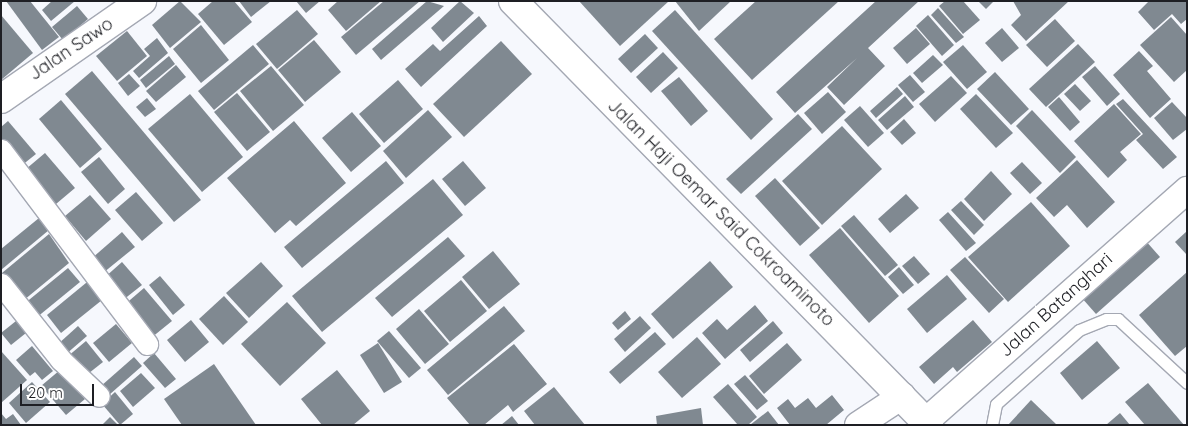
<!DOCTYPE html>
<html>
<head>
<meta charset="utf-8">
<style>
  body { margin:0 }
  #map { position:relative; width:1188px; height:426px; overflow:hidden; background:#f6f8fd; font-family:Quicksand,sans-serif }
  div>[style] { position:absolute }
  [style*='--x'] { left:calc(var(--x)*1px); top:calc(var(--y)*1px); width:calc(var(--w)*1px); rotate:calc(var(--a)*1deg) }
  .building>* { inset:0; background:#808991 }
  .roads { filter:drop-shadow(1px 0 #a4a8b3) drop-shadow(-1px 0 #a4a8b3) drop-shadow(0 1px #a4a8b3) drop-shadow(0 -1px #a4a8b3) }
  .service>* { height:11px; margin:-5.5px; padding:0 5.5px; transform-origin:5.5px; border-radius:5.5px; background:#fff }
  .minor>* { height:21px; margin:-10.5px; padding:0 10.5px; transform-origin:10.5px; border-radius:10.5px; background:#fff }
  .tertiary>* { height:26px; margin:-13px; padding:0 13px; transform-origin:13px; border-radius:13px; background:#fff }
  .secondary>* { height:28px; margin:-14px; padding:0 14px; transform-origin:14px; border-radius:14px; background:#fff }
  span { translate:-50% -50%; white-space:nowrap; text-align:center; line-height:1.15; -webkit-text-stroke:5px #fff; paint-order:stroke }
  .street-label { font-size:18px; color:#1e1f24 }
  .frame { position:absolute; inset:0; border:2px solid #1e1f24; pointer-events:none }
  .scale { position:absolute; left:20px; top:384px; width:74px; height:22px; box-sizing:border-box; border:2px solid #1e1f24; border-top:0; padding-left:6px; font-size:15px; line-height:18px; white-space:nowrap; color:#1e1f24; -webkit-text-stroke:4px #fff; paint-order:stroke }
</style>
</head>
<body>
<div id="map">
  <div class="building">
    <div style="clip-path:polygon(6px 1px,30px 1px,59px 37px,42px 50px)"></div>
    <div style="clip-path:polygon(52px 1px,75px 1px,51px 21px,42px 10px)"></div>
    <div style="clip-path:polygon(180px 1px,201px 22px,170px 48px,152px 25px)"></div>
    <div style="clip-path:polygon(213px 1px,234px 1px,252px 22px,224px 45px,198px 14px)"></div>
    <div style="clip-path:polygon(239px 1px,271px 1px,251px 17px)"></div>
    <div style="clip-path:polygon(296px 1px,320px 1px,306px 13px)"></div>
    <div style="clip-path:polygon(338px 1px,381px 1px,346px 31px,328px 10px)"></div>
    <div style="clip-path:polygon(384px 1px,420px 1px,356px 55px,341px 37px)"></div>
    <div style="clip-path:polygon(427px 1px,444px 6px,381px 60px,372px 49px)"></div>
    <div style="clip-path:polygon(460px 1px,474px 13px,443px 42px,431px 28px)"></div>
    <div style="clip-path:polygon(579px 1px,669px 1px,620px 46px)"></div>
    <div style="clip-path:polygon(675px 1px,731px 1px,699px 31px)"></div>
    <div style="clip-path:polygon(756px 1px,839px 1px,752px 80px,714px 39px)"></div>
    <div style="clip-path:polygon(876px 1px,919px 1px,868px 48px,885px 66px,844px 105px,827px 87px,857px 58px,795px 113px,776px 92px)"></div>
    <div style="clip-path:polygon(945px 1px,963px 1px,980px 20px,963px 34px,939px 6px)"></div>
    <div style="clip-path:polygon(978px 1px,994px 1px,986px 9px)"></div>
    <div style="clip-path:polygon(1013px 1px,1069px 1px,1026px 41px,1011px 25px,1021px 15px)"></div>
    <div style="clip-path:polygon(1149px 1px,1187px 1px,1187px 19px,1181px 24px,1172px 14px,1154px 30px,1138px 12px)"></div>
    <div style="clip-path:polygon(77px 6px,88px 19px,63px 40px,52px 27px)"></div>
    <div style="clip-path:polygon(938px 8px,964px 37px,956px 43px,931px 15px)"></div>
    <div style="clip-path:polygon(297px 10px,318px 34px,277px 69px,256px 44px)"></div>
    <div style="clip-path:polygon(675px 10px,773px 119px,751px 140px,652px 31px)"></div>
    <div style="clip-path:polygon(1px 15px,33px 53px,1px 80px)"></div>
    <div style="clip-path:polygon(928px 15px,954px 45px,942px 56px,916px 26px)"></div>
    <div style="clip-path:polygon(479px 16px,487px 26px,421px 87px,405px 69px,433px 44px,440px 51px)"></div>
    <div style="clip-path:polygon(1171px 17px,1187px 35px,1187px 70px,1174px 82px,1140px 45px)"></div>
    <div style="clip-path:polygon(1055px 19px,1075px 41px,1047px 67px,1026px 45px)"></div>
    <div style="clip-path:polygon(201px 25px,229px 60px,201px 83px,173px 49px)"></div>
    <div style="clip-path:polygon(916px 28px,930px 44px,907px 64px,893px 48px)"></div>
    <div style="clip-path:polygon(1002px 28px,1019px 48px,1002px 62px,985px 43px)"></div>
    <div style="clip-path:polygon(127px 31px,147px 56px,117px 81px,96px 56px)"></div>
    <div style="clip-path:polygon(645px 34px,658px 48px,631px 73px,618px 59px)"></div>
    <div style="clip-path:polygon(157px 38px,168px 53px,139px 78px,133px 71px,150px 56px,144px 49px)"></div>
    <div style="clip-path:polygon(314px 40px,341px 72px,305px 102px,278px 70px)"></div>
    <div style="clip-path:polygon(501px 41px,532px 74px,464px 137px,433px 104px)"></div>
    <div style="clip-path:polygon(1078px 44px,1095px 62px,1046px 107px,1029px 89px)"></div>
    <div style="clip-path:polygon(253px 45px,269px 64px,214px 110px,198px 91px)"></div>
    <div style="clip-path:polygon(963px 45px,987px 72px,967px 89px,943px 62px)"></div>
    <div style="clip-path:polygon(1139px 51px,1153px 66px,1147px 71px,1171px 99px,1150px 118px,1113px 75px)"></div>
    <div style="clip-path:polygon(663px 52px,678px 68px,651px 93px,636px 77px)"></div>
    <div style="clip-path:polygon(933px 55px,943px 65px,922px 83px,913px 73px)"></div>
    <div style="clip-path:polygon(169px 56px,175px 64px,146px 88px,140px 80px)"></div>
    <div style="clip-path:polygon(176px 65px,186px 77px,156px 102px,146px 91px)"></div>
    <div style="clip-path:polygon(271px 66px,304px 105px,273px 131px,240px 91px)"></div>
    <div style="clip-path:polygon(1095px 66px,1120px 94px,1107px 106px,1082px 77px)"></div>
    <div style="clip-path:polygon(92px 71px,201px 200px,174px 222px,65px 94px)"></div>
    <div style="clip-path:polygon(995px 72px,1029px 109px,1011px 125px,977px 89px)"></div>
    <div style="clip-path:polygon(129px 74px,140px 86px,128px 96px,118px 83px)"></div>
    <div style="clip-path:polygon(910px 75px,925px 92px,913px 102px,898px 85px)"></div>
    <div style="clip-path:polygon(951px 76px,967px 93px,935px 122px,919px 104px)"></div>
    <div style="clip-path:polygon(679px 77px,708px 111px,691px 126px,661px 91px)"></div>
    <div style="clip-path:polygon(398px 80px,423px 109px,384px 143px,359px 114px)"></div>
    <div style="clip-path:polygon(1075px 84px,1091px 101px,1080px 111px,1064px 94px)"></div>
    <div style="clip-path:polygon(897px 87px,903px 94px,876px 118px,870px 111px)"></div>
    <div style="clip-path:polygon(828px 92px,846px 112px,822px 134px,804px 113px)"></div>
    <div style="clip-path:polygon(237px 93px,270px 132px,247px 151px,214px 112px)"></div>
    <div style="clip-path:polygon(190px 94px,243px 157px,202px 192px,148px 129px)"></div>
    <div style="clip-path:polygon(976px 94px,1013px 133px,996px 148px,960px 109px)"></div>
    <div style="clip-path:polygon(905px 96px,914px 107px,887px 130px,878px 120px)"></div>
    <div style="clip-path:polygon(1059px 97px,1080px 122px,1070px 131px,1048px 107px)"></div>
    <div style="clip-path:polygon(147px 98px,156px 109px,145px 117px,136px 107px)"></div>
    <div style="clip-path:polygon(1123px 99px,1177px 157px,1163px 169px,1136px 140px,1143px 134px,1116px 104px)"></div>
    <div style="clip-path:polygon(61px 100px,102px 149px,80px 168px,39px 119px)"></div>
    <div style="clip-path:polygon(1172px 102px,1187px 118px,1187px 129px,1173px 140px,1154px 118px)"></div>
    <div style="clip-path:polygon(1114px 104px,1141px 134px,1120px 152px,1127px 160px,1108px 178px,1074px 141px)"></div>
    <div style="clip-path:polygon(860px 106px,884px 133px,868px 147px,844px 120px)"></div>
    <div style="clip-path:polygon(428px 110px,452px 137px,406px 178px,383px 151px)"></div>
    <div style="clip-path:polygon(1032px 110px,1076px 157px,1060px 173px,1016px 126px)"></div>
    <div style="clip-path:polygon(352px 112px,381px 146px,351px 172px,322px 138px)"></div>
    <div style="clip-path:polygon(798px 114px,812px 129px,741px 194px,726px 179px)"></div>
    <div style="clip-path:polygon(904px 119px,916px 133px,902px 145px,890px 132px)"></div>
    <div style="clip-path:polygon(8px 121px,36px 154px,21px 166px,1px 142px,1px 127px)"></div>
    <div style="clip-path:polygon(294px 121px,346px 183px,296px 226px,290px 220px,275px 233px,227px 178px)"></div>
    <div style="clip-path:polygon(842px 126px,882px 169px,822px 225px,782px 181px)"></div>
    <div style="clip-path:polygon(45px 153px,75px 188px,56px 204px,26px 169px)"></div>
    <div style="clip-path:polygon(99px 157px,125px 189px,108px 204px,81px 172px)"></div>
    <div style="clip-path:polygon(1077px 160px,1115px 202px,1087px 228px,1067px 205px,1054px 217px,1036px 198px)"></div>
    <div style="clip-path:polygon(386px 161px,404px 183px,302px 268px,284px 247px)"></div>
    <div style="clip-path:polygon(463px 161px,486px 188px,465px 206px,442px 179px)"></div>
    <div style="clip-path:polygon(1022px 162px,1042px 183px,1030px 194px,1010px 173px)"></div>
    <div style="clip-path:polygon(991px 171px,1012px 194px,984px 221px,964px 199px)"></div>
    <div style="clip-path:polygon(775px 178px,820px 228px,800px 246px,755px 196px)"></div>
    <div style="clip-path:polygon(433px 179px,463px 215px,322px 332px,292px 296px)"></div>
    <div style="clip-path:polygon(136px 192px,163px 223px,142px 241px,115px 210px)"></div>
    <div style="clip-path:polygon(906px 194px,919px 208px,890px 233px,878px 219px)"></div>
    <div style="clip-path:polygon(90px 195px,111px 219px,86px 241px,65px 216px)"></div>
    <div style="clip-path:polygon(961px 201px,984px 225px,974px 235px,951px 210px)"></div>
    <div style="clip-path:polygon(1031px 202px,1070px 246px,1008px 302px,968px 257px)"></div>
    <div style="clip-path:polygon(948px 212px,976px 243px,966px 251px,939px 220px)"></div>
    <div style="clip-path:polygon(854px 215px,898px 265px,885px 276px,841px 226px)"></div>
    <div style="clip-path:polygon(39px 218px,49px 230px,1px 270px,1px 249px)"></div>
    <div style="clip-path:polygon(840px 228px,899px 296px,869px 323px,809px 255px)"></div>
    <div style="clip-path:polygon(1187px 231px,1187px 255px,1175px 242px)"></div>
    <div style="clip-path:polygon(122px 232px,135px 247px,103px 273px,91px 259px)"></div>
    <div style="clip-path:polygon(49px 234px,69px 263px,24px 300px,2px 273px)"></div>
    <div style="clip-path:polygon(448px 237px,465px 256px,392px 317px,375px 298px)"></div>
    <div style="clip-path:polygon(1145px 240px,1160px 257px,1096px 314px,1081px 297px)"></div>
    <div style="clip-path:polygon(493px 251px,520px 284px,489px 309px,462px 277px)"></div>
    <div style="clip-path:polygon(914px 256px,930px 274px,918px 284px,902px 266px)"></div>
    <div style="clip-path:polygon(965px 257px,1004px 299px,989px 313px,950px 270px)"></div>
    <div style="clip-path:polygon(710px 261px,733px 287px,673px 339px,651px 314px)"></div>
    <div style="clip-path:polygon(122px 262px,142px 285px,123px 300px,104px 278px)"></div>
    <div style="clip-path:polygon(261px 262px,283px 286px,249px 318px,226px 293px)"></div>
    <div style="clip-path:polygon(899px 267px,914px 285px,903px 294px,888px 277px)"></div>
    <div style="clip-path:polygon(68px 268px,80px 282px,36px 318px,24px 304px)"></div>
    <div style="clip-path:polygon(1187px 272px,1187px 346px,1175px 356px,1139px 315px)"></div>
    <div style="clip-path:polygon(947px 275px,967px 299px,927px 333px,907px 309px)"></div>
    <div style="clip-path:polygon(160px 276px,185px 305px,173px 315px,149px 285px)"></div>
    <div style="clip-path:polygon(92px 278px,107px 296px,61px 333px,47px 315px)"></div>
    <div style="clip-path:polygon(461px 280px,487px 311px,450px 342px,424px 311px)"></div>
    <div style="clip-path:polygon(144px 288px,172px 321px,151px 338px,123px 306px)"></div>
    <div style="clip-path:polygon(224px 296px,248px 322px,223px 345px,199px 319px)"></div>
    <div style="clip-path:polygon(287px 302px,326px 343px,280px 386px,241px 344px)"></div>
    <div style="clip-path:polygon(755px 305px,768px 321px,725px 359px,702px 333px,717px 319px,727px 330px)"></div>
    <div style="clip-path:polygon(504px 306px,525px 331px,448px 395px,427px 370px)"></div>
    <div style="clip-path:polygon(419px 309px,449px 344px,425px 364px,396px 329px)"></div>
    <div style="clip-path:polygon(625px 311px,631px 319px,618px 330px,612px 323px)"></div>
    <div style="clip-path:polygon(640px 316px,651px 328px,625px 352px,614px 339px)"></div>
    <div style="clip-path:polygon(191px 320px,209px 342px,185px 362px,167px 340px)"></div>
    <div style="clip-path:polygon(973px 320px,992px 342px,957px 372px,953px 367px,934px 384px,919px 367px)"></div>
    <div style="clip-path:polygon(16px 321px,26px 333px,11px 345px,1px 333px)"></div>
    <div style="clip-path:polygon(773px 321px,783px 333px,750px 362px,740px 350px)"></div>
    <div style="clip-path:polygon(116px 324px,132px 343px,109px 362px,93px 343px)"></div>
    <div style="clip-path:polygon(78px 326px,87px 336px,65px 355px,57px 345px)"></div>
    <div style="clip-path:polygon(389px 331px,421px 368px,409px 378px,377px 341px)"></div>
    <div style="clip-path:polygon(655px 332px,666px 344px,620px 384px,609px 372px)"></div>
    <div style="clip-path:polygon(697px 337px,721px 364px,682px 398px,658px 372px)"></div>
    <div style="clip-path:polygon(86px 341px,103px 362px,84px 377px,67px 357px)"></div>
    <div style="clip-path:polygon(1097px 341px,1120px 368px,1082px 400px,1060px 373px)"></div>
    <div style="clip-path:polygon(378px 343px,402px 382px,384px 393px,360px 355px)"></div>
    <div style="clip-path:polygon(787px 343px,802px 360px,764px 394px,749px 376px)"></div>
    <div style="clip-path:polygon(514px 344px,547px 384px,513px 412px,508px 405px,484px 425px,470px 425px,447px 398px)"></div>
    <div style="clip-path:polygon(32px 346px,53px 371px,42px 380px,35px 372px,30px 376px,16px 360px)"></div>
    <div style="clip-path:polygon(1px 351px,27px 380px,1px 403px)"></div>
    <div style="clip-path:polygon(154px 353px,176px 379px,165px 388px,143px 363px)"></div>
    <div style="clip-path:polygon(134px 357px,142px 366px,109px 395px,101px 386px)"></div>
    <div style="clip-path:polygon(214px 364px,256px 425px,182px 425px,164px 399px)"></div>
    <div style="clip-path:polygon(60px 370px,85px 399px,66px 415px,41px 386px)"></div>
    <div style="clip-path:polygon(337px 370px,370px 411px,353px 425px,322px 425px,301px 399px)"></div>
    <div style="clip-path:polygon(141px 373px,155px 388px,133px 407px,120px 391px)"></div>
    <div style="clip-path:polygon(745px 375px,768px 401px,757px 410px,734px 384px)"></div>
    <div style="clip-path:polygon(32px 382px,50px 402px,26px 423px,9px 403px)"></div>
    <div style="clip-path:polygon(1148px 383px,1184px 425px,1145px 425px,1125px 402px)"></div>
    <div style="clip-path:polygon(728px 384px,757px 417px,748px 425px,738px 425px,713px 397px)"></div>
    <div style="clip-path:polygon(554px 387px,585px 425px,535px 425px,524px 411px)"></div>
    <div style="clip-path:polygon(115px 392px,133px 414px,120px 425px,102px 404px)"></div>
    <div style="clip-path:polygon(832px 395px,844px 410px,826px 425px,790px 425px,777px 408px,788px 399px,795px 408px,808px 398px,816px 408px)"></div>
    <div style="clip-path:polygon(1031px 400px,1057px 425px,1008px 425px)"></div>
    <div style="clip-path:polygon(701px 408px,703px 425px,657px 425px,656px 416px)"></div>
    <div style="clip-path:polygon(768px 411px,779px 425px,750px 425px)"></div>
    <div style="clip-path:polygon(1px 413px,6px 419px,13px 414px,21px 425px,1px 425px)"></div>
    <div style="clip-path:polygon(1120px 413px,1130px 425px,1106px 425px)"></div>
    <div style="clip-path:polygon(512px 416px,519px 425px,501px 425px)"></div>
    <div style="clip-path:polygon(110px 417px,118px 425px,102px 425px)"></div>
  </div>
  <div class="roads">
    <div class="service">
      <div style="--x:992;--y:425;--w:21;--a:-79"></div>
      <div style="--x:996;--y:404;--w:111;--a:-41.7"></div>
      <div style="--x:1079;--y:330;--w:29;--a:-22"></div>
      <div style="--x:1106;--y:319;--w:12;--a:0"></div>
      <div style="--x:1118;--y:319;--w:94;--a:42.8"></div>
    </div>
    <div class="minor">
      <div style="--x:1;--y:150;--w:243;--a:53"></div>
      <div style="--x:1;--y:284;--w:97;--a:51.7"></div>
      <div style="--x:61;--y:360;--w:52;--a:43.5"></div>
    </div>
    <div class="tertiary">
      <div style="--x:926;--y:421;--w:349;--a:-41.5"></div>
      <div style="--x:858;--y:425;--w:53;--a:-33.4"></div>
    </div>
    <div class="secondary">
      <div style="--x:513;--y:1;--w:594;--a:45.55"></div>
      <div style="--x:1;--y:99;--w:172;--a:-34.8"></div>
    </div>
  </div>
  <div class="street-label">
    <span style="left:71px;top:49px;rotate:-34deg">Jalan Sawo</span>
    <span style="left:721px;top:213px;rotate:45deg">Jalan Haji Oemar Said Cokroaminoto</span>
    <span style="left:1056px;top:305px;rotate:-42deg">Jalan Batanghari</span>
  </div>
  <div class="frame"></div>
  <div class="scale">20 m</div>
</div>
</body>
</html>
